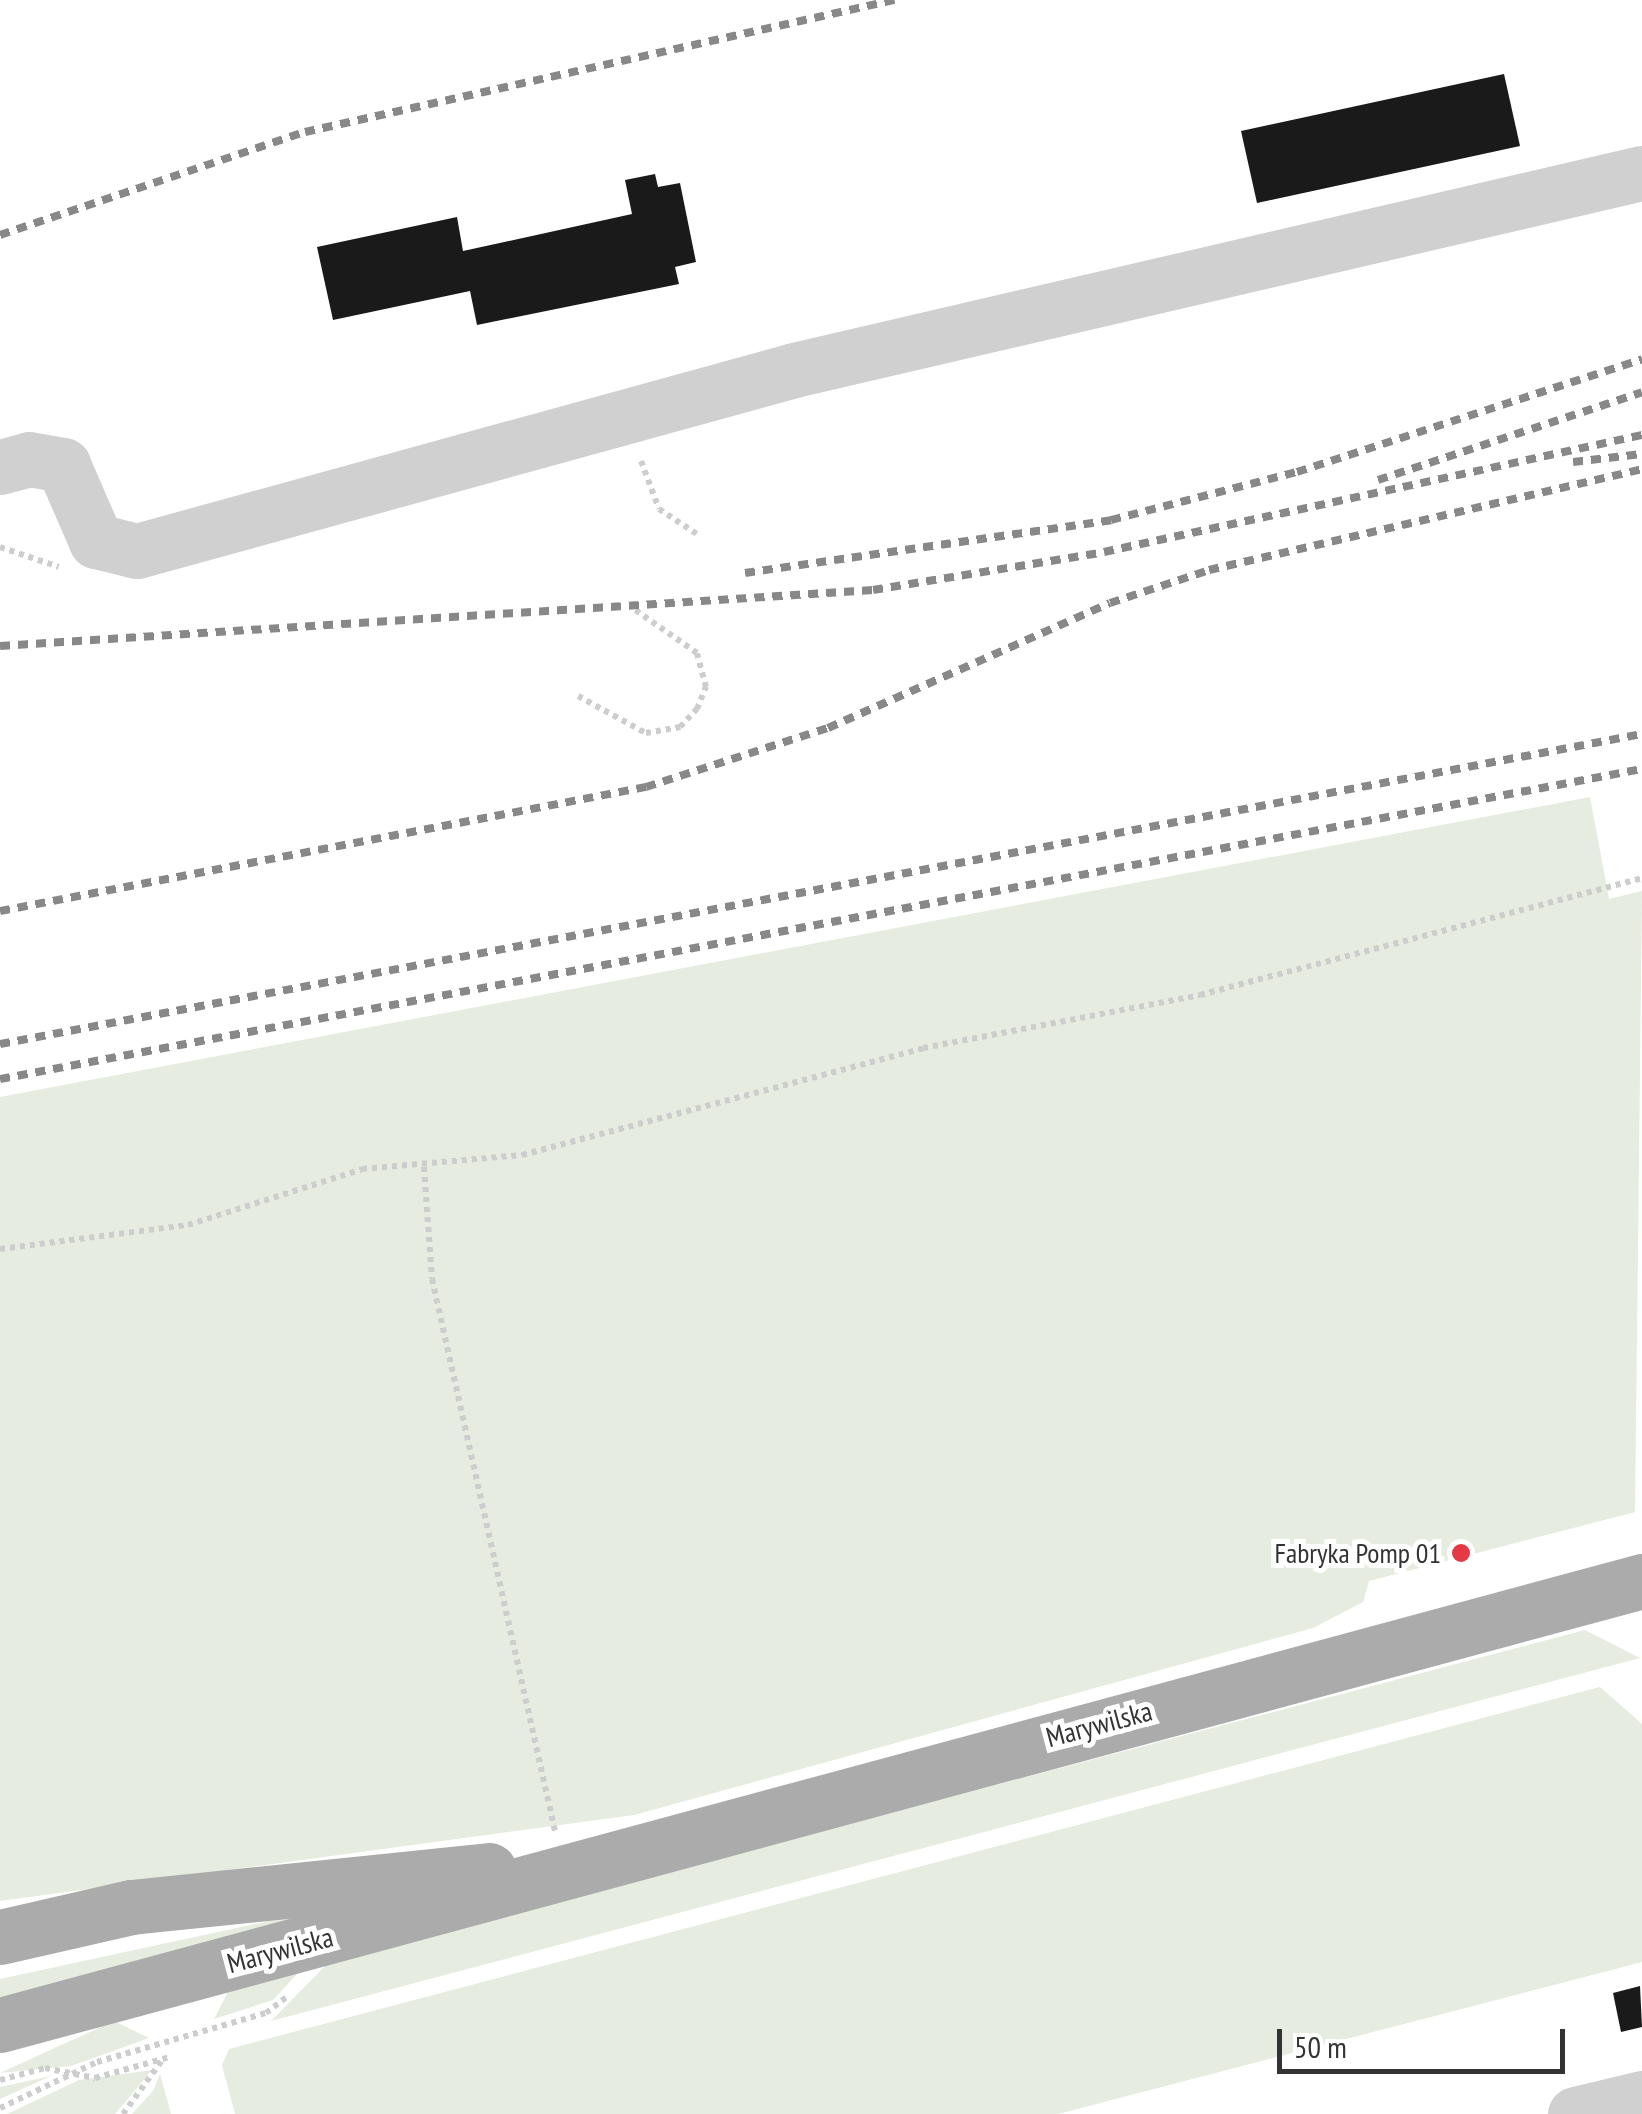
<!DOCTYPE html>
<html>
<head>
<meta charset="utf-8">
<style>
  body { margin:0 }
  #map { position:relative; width:1642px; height:2114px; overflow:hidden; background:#fff; font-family:"PT Sans Narrow",sans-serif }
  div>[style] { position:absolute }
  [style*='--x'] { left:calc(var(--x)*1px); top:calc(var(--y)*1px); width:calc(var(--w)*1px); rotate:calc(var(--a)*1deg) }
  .green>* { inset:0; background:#e6ecdf }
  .building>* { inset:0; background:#1a1a1a }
  .path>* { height:6px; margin-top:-3px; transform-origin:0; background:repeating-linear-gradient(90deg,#cdcdcd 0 5px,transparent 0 10px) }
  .minor>* { height:55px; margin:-27.5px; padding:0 27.5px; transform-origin:27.5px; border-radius:27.5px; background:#d0d0d0 }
  .major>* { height:55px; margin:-27.5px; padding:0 27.5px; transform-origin:27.5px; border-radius:27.5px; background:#ababab }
  .rail>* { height:8px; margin-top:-4px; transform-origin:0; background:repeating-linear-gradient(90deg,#888 0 10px,transparent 0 18px) }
  .dots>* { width:28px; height:28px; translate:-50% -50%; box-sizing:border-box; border:5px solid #fff; border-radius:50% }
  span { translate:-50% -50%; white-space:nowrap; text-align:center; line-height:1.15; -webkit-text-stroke:10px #fff; paint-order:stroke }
  .poi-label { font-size:28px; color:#333 }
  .right { translate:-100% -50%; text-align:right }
  .street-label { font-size:28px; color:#333 }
  .scale { position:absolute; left:1277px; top:2029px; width:288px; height:45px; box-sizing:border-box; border:5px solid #333; border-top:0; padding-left:12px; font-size:30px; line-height:35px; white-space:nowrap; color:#333; -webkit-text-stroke:8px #fff; paint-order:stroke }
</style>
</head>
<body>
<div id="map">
  <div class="green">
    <div style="clip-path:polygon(1590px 797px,1609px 899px,1642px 891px,1635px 1512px,1369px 1581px,1363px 1602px,1313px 1628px,634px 1815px,0 1901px,0 1097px)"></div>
    <div style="clip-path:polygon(1585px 1630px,1640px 1658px,271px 2021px,331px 1960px)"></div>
    <div style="clip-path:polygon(1600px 1687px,1642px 1724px,1642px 1962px,1058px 2114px,235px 2114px,222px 2065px,229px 2049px)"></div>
    <div style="clip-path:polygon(380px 1897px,0 2000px,0 1979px)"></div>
    <div style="clip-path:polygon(299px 1972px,273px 2000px,214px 2019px,229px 1990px)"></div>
    <div style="clip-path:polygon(114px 2021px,149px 2038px,71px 2066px,0 2073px)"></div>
    <div style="clip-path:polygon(152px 2070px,115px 2114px,7px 2114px,79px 2080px)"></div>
    <div style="clip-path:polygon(160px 2074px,171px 2114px,132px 2114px,153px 2091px)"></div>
    <div style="clip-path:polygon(51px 2076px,11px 2094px,0 2099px,0 2087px)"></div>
  </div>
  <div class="building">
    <div style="clip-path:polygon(1504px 74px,1520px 146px,1257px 203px,1241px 131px)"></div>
    <div style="clip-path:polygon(655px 174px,658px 187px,680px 183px,696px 262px,675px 267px,679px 284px,477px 325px,470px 291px,333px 320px,317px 247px,457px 217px,463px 251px,632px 214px,625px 180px)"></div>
    <div style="clip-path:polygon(1640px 1986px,1642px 2027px,1621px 2032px,1613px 1993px)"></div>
  </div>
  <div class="path">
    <div style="--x:641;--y:461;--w:51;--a:69.4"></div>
    <div style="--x:659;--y:509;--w:49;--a:33.4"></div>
    <div style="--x:0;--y:547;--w:62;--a:18.7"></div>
    <div style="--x:578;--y:696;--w:77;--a:28.6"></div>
    <div style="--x:646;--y:733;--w:35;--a:-10"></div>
    <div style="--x:680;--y:727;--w:25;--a:-47"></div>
    <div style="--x:697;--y:709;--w:24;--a:-68"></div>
    <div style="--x:706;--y:687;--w:35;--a:-105"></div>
    <div style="--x:697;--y:653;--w:77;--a:-145.1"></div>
    <div style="--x:424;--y:1167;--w:112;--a:85.9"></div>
    <div style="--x:432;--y:1279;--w:566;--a:77.44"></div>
    <div style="--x:0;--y:1249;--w:190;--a:-7.3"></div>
    <div style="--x:188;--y:1225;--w:183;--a:-17.8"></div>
    <div style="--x:362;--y:1169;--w:161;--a:-5"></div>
    <div style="--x:522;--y:1155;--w:415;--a:-14.9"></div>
    <div style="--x:923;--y:1048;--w:282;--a:-10.8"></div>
    <div style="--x:1200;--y:995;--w:457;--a:-14.8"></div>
    <div style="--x:0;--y:2080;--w:47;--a:-14.9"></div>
    <div style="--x:45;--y:2068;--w:51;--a:11.3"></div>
    <div style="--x:95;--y:2078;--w:77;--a:-15.8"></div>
    <div style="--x:0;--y:2108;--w:107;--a:-25.4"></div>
    <div style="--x:97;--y:2062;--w:176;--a:-16.2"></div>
    <div style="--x:266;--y:2013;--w:29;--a:-38"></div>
    <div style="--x:123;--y:2114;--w:68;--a:-54"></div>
  </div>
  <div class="minor">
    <div style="--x:0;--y:467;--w:30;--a:-15"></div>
    <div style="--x:29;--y:459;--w:35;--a:10"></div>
    <div style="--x:63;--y:465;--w:83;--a:66.5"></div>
    <div style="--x:96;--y:541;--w:42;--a:13.7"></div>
    <div style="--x:137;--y:551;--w:681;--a:-15.4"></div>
    <div style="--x:794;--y:370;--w:871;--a:-13.08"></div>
    <div style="--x:1575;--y:2114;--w:69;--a:-13.4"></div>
  </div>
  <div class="major">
    <div style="--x:0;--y:1937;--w:134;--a:-12.9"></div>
    <div style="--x:131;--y:1907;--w:360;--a:-5.9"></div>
    <div style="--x:0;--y:2025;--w:1701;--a:-15.13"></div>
  </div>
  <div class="rail">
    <div style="--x:0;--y:235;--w:322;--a:-18.7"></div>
    <div style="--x:305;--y:132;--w:604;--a:-12.63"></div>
    <div style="--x:1573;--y:462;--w:69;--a:-6.6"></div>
    <div style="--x:1378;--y:480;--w:278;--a:-18.4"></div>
    <div style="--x:745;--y:573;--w:370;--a:-8.2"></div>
    <div style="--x:1111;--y:520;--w:192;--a:-14.5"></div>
    <div style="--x:1297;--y:472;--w:363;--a:-18.1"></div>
    <div style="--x:0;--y:646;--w:875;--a:-3.67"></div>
    <div style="--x:873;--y:590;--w:234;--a:-9.3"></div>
    <div style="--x:1104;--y:552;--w:551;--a:-12.27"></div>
    <div style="--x:0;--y:911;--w:658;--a:-10.87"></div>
    <div style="--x:646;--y:787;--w:191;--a:-18"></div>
    <div style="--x:828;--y:728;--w:308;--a:-23.9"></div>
    <div style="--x:1110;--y:603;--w:104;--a:-18.4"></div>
    <div style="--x:1209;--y:570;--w:445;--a:-13.1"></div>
    <div style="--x:0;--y:1044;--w:1671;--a:-10.69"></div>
    <div style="--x:0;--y:1079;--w:1671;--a:-10.69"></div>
  </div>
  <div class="dots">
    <div style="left:1461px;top:1553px;background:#e63946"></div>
  </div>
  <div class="poi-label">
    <span class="right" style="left:1441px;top:1553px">Fabryka Pomp 01</span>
  </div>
  <div class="street-label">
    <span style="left:1099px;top:1724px;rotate:-15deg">Marywilska</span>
    <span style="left:280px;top:1950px;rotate:-15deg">Marywilska</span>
  </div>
  <div class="scale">50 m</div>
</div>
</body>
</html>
